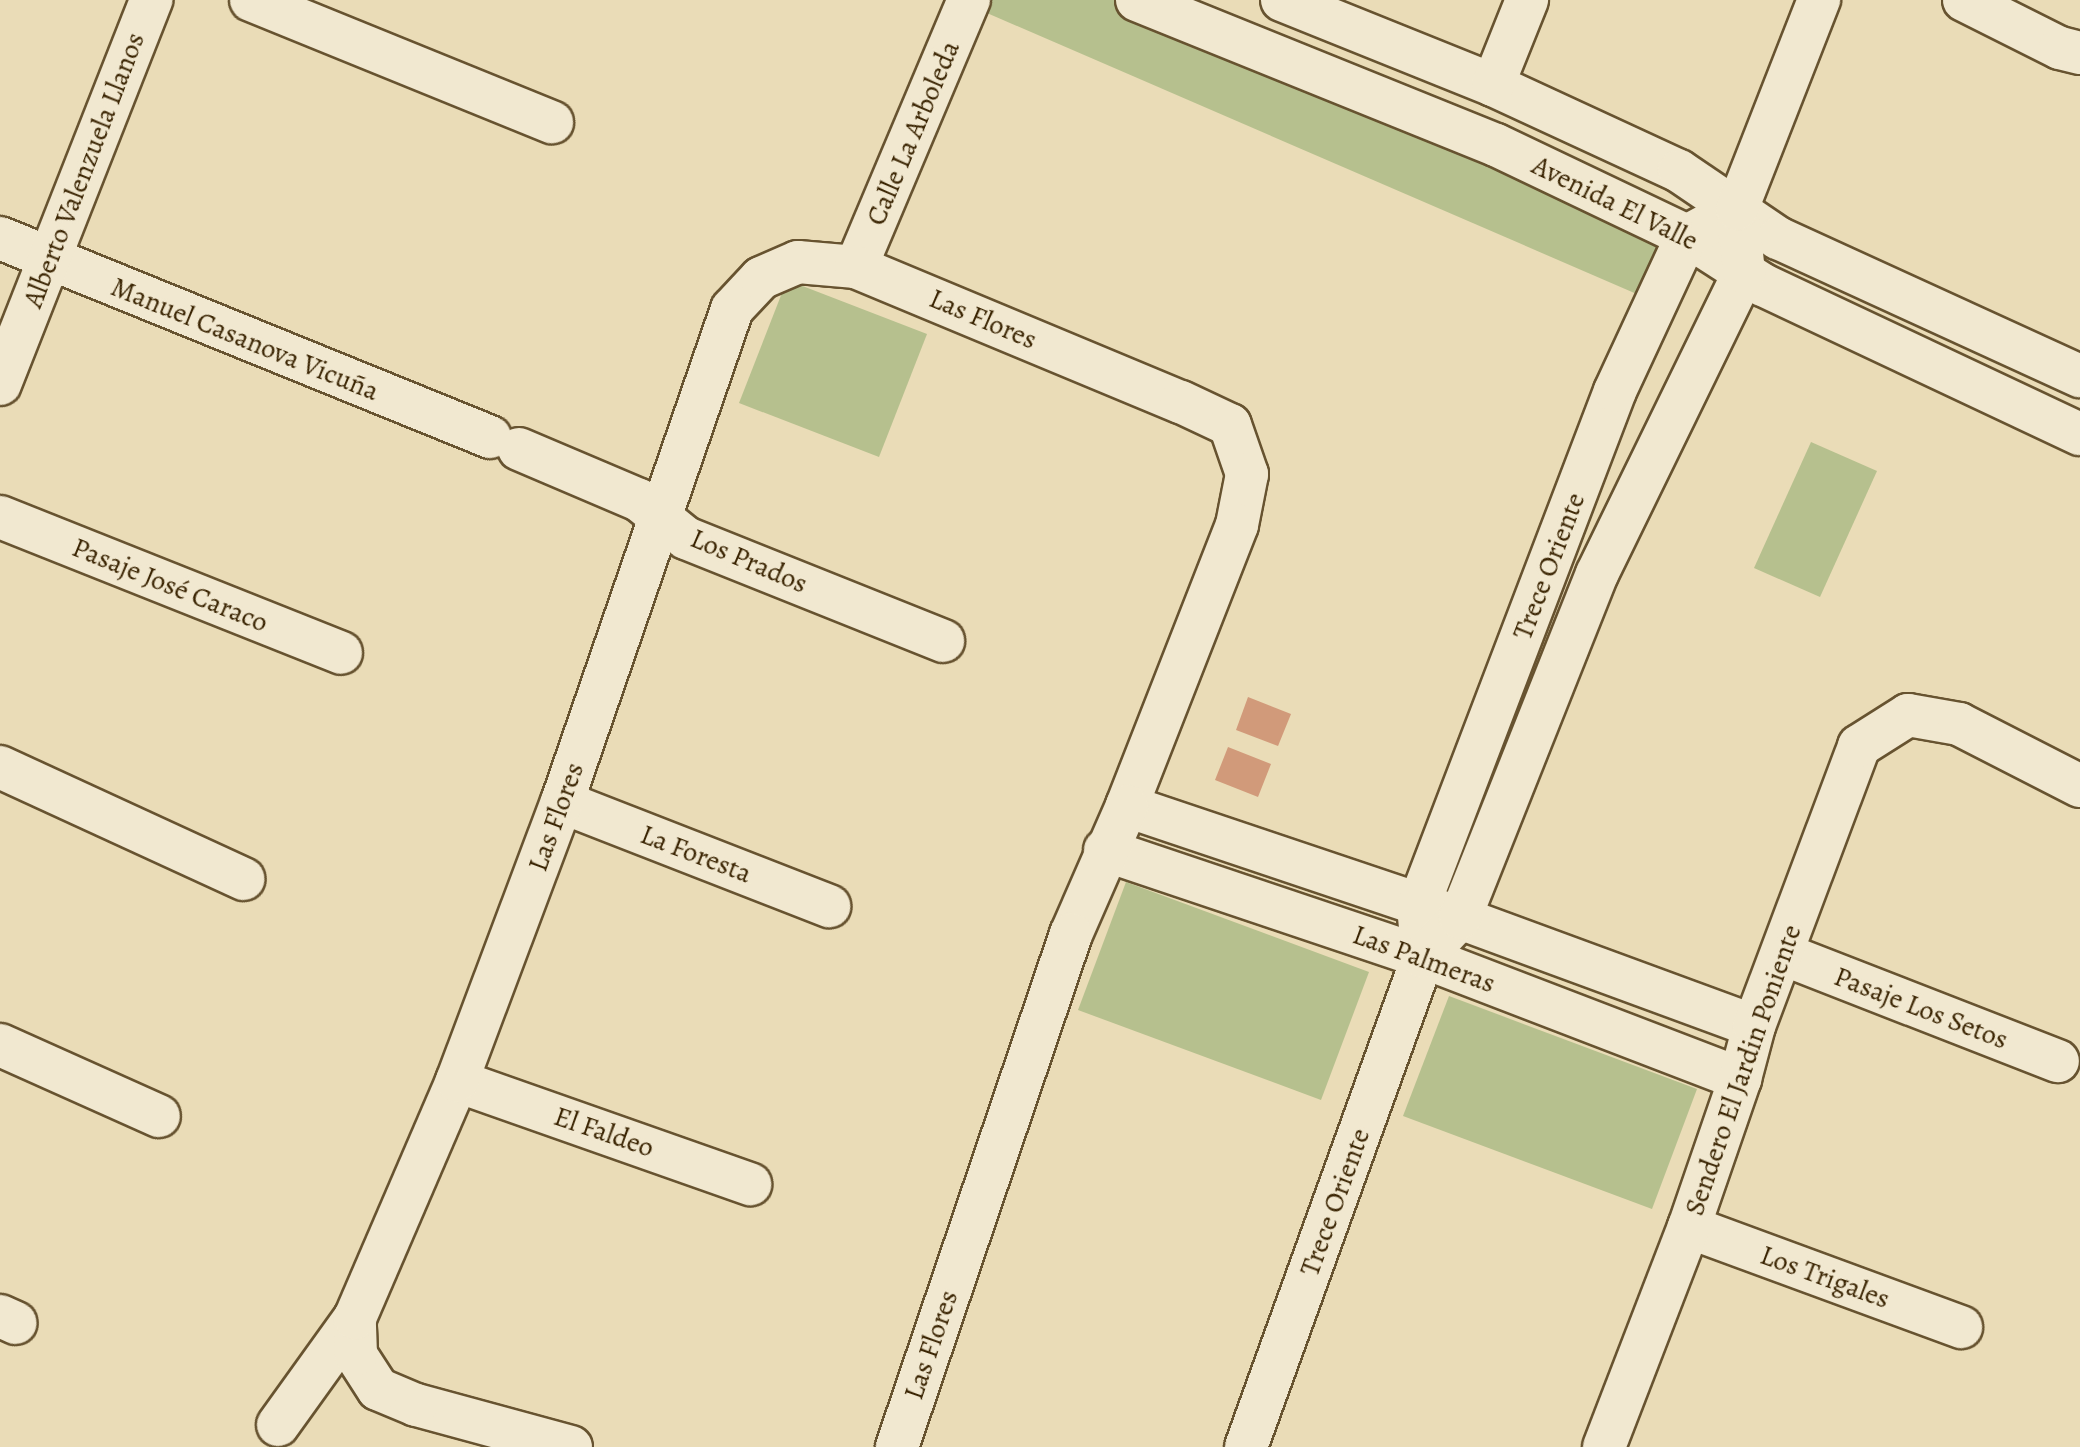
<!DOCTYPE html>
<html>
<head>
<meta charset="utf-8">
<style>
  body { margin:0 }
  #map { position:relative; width:2080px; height:1447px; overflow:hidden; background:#eadcb7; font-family:Alegreya,serif }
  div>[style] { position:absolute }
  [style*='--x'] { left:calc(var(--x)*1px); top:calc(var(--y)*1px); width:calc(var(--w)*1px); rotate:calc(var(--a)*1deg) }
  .green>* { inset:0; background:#b6c08e }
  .building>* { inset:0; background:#d19a7a }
  .roads { filter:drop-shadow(2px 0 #675330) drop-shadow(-2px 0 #675330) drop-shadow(0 2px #675330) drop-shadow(0 -2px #675330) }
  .minor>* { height:42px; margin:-21px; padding:0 21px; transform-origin:21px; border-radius:21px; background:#f1e8d0 }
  span { translate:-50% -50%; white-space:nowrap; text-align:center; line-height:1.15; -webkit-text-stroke:6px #f1e8d0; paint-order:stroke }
  .street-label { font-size:28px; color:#3b2503 }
</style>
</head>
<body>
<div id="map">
  <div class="green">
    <div style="clip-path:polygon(957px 0,1124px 0,1662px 238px,1639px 295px)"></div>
    <div style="clip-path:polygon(787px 280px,927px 334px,879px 457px,739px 403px)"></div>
    <div style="clip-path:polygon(1811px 442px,1877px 471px,1820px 597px,1754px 568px)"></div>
    <div style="clip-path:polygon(1126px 882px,1369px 972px,1321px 1100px,1078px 1010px)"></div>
    <div style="clip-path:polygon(1449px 996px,1697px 1089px,1652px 1209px,1403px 1116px)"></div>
  </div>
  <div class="building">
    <div style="clip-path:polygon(1248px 697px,1291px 714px,1278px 746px,1236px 730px)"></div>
    <div style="clip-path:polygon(1228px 747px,1271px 764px,1258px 797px,1215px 780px)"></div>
  </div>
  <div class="roads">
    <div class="minor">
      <div style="--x:251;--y:0;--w:325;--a:22.1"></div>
      <div style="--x:1137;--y:0;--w:387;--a:22"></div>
      <div style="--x:1496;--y:145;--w:212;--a:25.5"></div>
      <div style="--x:1687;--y:236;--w:90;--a:32.8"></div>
      <div style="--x:1763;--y:285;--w:350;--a:25.2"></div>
      <div style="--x:1282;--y:0;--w:227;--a:21.9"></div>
      <div style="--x:1493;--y:85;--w:205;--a:24.8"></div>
      <div style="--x:1679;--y:171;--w:120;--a:34.1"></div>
      <div style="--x:1778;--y:238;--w:332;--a:24.6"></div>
      <div style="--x:1964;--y:0;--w:107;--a:26.6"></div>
      <div style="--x:2060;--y:48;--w:21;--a:14"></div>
      <div style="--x:1493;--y:85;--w:92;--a:-68.2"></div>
      <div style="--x:0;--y:238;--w:529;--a:22.1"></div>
      <div style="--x:856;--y:267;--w:290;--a:-67.1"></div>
      <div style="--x:0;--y:384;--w:413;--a:-68.5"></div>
      <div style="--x:519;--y:449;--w:130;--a:23"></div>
      <div style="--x:639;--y:500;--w:60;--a:39"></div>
      <div style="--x:686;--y:538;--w:277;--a:21.8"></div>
      <div style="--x:0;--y:517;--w:367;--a:21.7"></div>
      <div style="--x:0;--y:767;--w:268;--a:24.7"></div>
      <div style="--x:562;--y:802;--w:287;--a:21.3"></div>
      <div style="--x:1127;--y:806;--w:351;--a:18.6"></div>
      <div style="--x:1460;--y:918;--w:313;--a:20.2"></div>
      <div style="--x:1105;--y:850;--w:336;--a:18.6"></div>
      <div style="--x:1423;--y:957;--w:340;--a:21"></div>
      <div style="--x:1783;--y:954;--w:295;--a:21.3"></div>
      <div style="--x:1423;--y:957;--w:50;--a:-95.7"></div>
      <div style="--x:1418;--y:907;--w:552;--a:-69.1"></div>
      <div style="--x:1615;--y:391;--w:171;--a:-65.1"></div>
      <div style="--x:1687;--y:236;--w:30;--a:-28"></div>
      <div style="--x:0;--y:1045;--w:174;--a:24.1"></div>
      <div style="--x:457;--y:1081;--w:311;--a:19.4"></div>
      <div style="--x:1689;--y:1227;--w:290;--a:20.2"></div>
      <div style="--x:0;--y:1316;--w:17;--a:24"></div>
      <div style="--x:278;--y:1425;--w:132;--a:-54.3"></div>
      <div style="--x:571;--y:1447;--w:161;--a:-164.8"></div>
      <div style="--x:416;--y:1405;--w:41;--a:-157.2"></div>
      <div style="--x:378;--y:1389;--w:40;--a:-122.9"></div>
      <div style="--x:356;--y:1355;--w:37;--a:-92"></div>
      <div style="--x:355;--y:1318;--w:258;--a:-66.7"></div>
      <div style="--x:457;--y:1081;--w:298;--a:-69.4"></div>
      <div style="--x:562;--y:802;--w:521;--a:-70.97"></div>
      <div style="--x:732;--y:309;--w:42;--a:-46.9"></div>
      <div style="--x:761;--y:278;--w:40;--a:-23.4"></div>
      <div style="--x:798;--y:262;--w:58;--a:4.9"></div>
      <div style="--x:856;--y:267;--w:352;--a:22.6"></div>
      <div style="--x:1181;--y:402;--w:54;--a:25.1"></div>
      <div style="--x:1230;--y:425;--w:52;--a:70.9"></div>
      <div style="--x:1247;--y:474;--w:52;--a:101.1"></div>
      <div style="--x:1237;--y:525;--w:302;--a:111.4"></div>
      <div style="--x:1127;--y:806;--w:140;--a:113.6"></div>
      <div style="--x:1071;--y:934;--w:542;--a:108.74"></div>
      <div style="--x:1246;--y:1447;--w:521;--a:-70.14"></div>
      <div style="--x:1423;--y:957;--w:54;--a:-46.5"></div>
      <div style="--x:1460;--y:918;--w:370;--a:-68.3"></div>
      <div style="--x:1597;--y:574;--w:336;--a:-64"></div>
      <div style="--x:1744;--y:272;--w:63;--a:-96.3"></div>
      <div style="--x:1737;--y:209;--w:225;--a:-68.6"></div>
      <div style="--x:1604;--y:1447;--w:236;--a:-68.9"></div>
      <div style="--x:1689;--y:1227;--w:157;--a:-71"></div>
      <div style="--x:1740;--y:1079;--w:55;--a:-75.2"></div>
      <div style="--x:1754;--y:1026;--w:299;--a:-69.4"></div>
      <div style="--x:1859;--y:746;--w:58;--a:-32.3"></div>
      <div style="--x:1908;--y:715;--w:52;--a:10"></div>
      <div style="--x:1959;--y:724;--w:136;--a:27.1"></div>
    </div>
  </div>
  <div class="street-label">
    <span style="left:913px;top:133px;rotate:-67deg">Calle La Arboleda</span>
    <span style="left:84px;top:170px;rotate:-69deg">Alberto Valenzuela Llanos</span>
    <span style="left:1615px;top:203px;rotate:26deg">Avenida El Valle</span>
    <span style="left:983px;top:319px;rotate:23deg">Las Flores</span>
    <span style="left:245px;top:339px;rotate:22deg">Manuel Casanova Vicuña</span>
    <span style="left:749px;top:561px;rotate:23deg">Los Prados</span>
    <span style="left:1549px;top:566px;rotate:-69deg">Trece Oriente</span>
    <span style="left:170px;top:585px;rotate:22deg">Pasaje José Caraco</span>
    <span style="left:556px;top:817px;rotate:-70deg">Las Flores</span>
    <span style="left:696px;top:854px;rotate:21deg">La Foresta</span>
    <span style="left:1424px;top:959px;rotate:20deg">Las Palmeras</span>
    <span style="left:1921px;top:1008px;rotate:21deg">Pasaje Los Setos</span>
    <span style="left:1743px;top:1070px;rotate:-71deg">Sendero El Jardin Poniente</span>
    <span style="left:604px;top:1132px;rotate:19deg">El Faldeo</span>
    <span style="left:1335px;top:1202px;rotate:-70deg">Trece Oriente</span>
    <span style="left:1825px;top:1277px;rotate:20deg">Los Trigales</span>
    <span style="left:931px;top:1345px;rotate:-71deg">Las Flores</span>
  </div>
</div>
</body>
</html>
